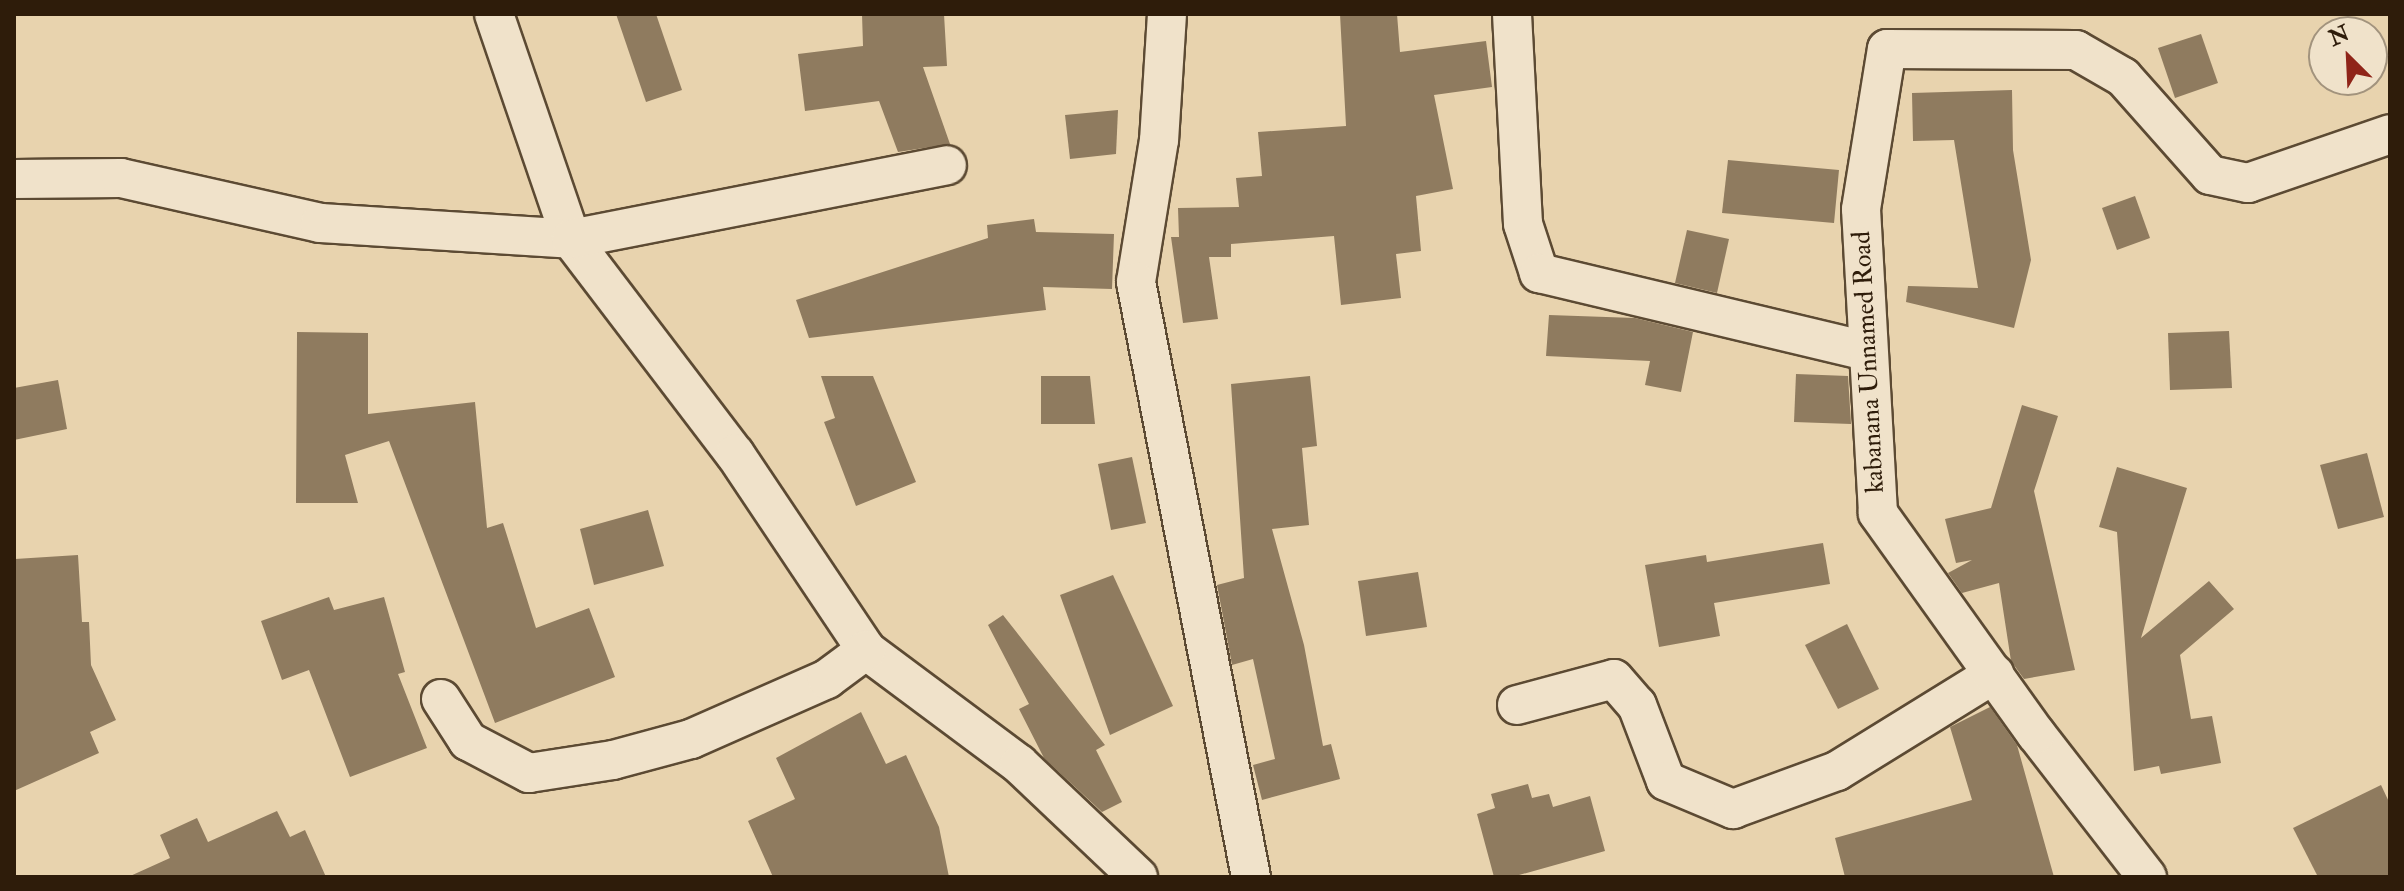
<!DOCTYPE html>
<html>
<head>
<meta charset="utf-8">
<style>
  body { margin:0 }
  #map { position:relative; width:2404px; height:891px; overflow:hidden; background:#e8d3ae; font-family:"IM FELL Double Pica",serif }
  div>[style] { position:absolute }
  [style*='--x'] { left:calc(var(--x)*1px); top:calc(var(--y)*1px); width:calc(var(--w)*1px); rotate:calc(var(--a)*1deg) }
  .building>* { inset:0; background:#8f7b5f }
  .roads { filter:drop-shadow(2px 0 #5c4a33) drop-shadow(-2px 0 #5c4a33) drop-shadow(0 2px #5c4a33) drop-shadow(0 -2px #5c4a33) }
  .minor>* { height:38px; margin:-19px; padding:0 19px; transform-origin:19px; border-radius:19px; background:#f0e2ca }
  span { translate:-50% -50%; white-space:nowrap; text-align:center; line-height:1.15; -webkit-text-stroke:7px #f0e2ca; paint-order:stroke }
  .street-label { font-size:26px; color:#2e1c0a }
  .frame { position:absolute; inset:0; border:16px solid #2e1c0a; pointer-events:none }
  .north { position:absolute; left:2308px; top:16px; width:80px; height:80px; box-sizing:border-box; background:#f0e2ca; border:2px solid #a2937d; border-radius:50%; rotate:336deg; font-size:22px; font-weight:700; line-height:32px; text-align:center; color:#2e1c0a }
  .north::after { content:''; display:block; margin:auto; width:28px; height:36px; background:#8f2418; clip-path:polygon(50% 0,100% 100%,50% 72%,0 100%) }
</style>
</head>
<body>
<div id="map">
  <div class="building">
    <div style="clip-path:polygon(616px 14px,656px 14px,682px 90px,646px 102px)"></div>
    <div style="clip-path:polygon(862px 14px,944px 14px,947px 66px,923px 67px,950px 144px,898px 152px,879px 101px,805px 111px,798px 54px,863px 46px)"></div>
    <div style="clip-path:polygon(1340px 14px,1397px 14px,1400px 52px,1486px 41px,1492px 87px,1434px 95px,1453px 189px,1416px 196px,1421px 251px,1396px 254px,1401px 298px,1341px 305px,1334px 236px,1231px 244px,1231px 257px,1209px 257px,1218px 319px,1183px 323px,1171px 237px,1179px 237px,1178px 208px,1239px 207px,1236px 178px,1262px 176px,1258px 132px,1346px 126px)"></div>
    <div style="clip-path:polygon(2201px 34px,2218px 83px,2175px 98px,2158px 48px)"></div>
    <div style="clip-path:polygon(2012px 90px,2013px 150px,2031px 260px,2014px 328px,1906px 302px,1908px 286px,1978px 288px,1954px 140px,1913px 141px,1912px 93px)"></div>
    <div style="clip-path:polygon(1118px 110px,1116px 154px,1070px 159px,1065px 115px)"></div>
    <div style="clip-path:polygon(1728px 160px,1839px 170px,1834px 223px,1722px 213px)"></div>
    <div style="clip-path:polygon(2135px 196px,2150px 238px,2117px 250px,2102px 208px)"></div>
    <div style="clip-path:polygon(1034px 219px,1036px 232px,1114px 234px,1112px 289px,1043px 287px,1046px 310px,809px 338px,796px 300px,988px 238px,987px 225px)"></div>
    <div style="clip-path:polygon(1687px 230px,1729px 239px,1717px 293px,1675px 283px)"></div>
    <div style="clip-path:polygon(1549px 315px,1635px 318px,1693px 332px,1681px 392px,1645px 385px,1650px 361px,1546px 356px)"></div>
    <div style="clip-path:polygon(2229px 331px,2232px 388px,2170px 390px,2168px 333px)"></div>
    <div style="clip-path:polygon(297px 332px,368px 333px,368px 414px,475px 402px,487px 528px,503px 523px,536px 628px,589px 608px,615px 677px,495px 723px,389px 441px,345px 455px,358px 503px,296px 503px)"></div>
    <div style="clip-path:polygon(1796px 374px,1848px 376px,1851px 424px,1794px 422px)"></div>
    <div style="clip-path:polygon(821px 376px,873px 376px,916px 482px,856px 506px,824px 422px,835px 418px)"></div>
    <div style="clip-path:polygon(1041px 376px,1090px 376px,1095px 424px,1041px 424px)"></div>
    <div style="clip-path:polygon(1310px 376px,1317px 446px,1302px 448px,1309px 525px,1272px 529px,1304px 645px,1323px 746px,1331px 744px,1340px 779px,1262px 800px,1253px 765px,1275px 759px,1253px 659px,1232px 665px,1217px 585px,1244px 578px,1231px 384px)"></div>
    <div style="clip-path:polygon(58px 380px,67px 429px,14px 440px,14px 388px)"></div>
    <div style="clip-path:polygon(2022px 405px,2058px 416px,2034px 491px,2075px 670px,2024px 679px,2011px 661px,1999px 583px,1962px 593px,1948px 573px,1972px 560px,1956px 563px,1945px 519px,1991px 508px)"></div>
    <div style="clip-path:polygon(2367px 453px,2384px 517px,2338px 529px,2320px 465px)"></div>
    <div style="clip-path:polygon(1132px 457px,1146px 523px,1111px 530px,1098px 464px)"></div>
    <div style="clip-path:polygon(2117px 467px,2187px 488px,2141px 638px,2209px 581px,2234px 609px,2180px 655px,2191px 719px,2212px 716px,2221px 763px,2161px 774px,2159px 766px,2134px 771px,2117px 532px,2099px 527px)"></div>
    <div style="clip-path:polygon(648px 510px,664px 566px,594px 585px,580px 529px)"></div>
    <div style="clip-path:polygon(1823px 543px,1830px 584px,1714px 603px,1720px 636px,1659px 647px,1645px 565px,1706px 555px,1707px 562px)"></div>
    <div style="clip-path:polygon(78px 555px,82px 622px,89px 622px,91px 665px,116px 720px,90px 732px,99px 753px,14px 791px,15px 559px)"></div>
    <div style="clip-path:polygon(1418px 572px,1427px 627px,1366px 636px,1358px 581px)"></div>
    <div style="clip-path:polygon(1113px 575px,1173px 706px,1110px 735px,1060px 595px)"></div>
    <div style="clip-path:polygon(329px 597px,334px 610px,384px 597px,405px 672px,398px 674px,427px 748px,350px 777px,309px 670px,282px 680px,261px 621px)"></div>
    <div style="clip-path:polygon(1003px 615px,1105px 745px,1096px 750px,1122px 802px,1102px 812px,1044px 758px,1019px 709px,1029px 704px,988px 625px)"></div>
    <div style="clip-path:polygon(1847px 624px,1879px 689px,1838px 709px,1805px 645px)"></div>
    <div style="clip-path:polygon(1990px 707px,2017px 745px,2054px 877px,1845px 877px,1835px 838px,1972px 800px,1950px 727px)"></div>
    <div style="clip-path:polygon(861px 712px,886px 764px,906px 755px,939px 827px,949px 877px,773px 877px,748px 821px,795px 799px,776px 758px)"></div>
    <div style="clip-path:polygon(1528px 784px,1532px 798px,1549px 794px,1553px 807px,1590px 796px,1605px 851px,1512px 877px,1494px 877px,1477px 814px,1495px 808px,1491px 794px)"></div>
    <div style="clip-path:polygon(2381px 785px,2390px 804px,2390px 877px,2318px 877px,2293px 828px)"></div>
    <div style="clip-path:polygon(277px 811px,290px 837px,305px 830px,326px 877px,128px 877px,170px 858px,160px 835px,197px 818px,208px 842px)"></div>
  </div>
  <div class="roads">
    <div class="minor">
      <div style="--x:494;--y:14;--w:238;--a:71.1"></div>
      <div style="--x:571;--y:239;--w:270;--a:52.7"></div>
      <div style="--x:735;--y:454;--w:236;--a:56.2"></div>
      <div style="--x:866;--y:650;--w:191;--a:36.7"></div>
      <div style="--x:1019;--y:764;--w:164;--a:43.5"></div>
      <div style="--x:1167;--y:14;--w:126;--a:93.6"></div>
      <div style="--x:1159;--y:140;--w:144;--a:99.2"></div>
      <div style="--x:1136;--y:282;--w:606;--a:79.06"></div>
      <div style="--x:1512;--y:14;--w:210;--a:87"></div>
      <div style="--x:1523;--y:224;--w:52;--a:71.9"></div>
      <div style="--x:1539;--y:273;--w:337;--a:13.4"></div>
      <div style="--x:14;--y:179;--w:107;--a:-0.5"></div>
      <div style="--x:121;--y:178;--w:204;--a:12.7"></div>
      <div style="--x:320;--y:223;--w:252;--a:3.6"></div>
      <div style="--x:571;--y:239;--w:383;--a:-11.1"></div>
      <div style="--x:441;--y:699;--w:50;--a:57.3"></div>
      <div style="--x:468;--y:741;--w:69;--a:27.7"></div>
      <div style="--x:529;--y:773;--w:85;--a:-8.8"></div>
      <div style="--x:613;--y:760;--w:81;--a:-15.1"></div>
      <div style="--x:691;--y:739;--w:149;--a:-23.8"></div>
      <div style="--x:827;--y:679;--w:49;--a:-36.6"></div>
      <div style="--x:1517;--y:705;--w:100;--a:-15"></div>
      <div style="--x:1614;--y:679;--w:35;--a:49"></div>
      <div style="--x:1637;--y:705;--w:81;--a:69.1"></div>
      <div style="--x:1666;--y:781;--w:73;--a:22.7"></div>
      <div style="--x:1733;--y:809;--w:111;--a:-20.1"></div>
      <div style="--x:1837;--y:771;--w:185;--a:-31.7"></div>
      <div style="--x:2147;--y:877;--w:181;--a:-127.8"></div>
      <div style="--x:2036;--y:734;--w:272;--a:-125.6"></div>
      <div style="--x:1878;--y:513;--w:304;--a:-93.2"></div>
      <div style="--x:1861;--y:209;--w:162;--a:-80.8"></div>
      <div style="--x:1887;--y:49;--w:189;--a:0.3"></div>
      <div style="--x:2076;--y:50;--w:54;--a:29.9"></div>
      <div style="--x:2123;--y:77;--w:131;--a:48.4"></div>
      <div style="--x:2210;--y:175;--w:39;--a:12"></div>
      <div style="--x:2248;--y:183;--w:150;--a:-19"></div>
    </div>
  </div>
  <div class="street-label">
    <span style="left:1869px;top:362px;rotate:-93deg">kabanana Unnamed Road</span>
  </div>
  <div class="frame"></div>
  <div class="north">N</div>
</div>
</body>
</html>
